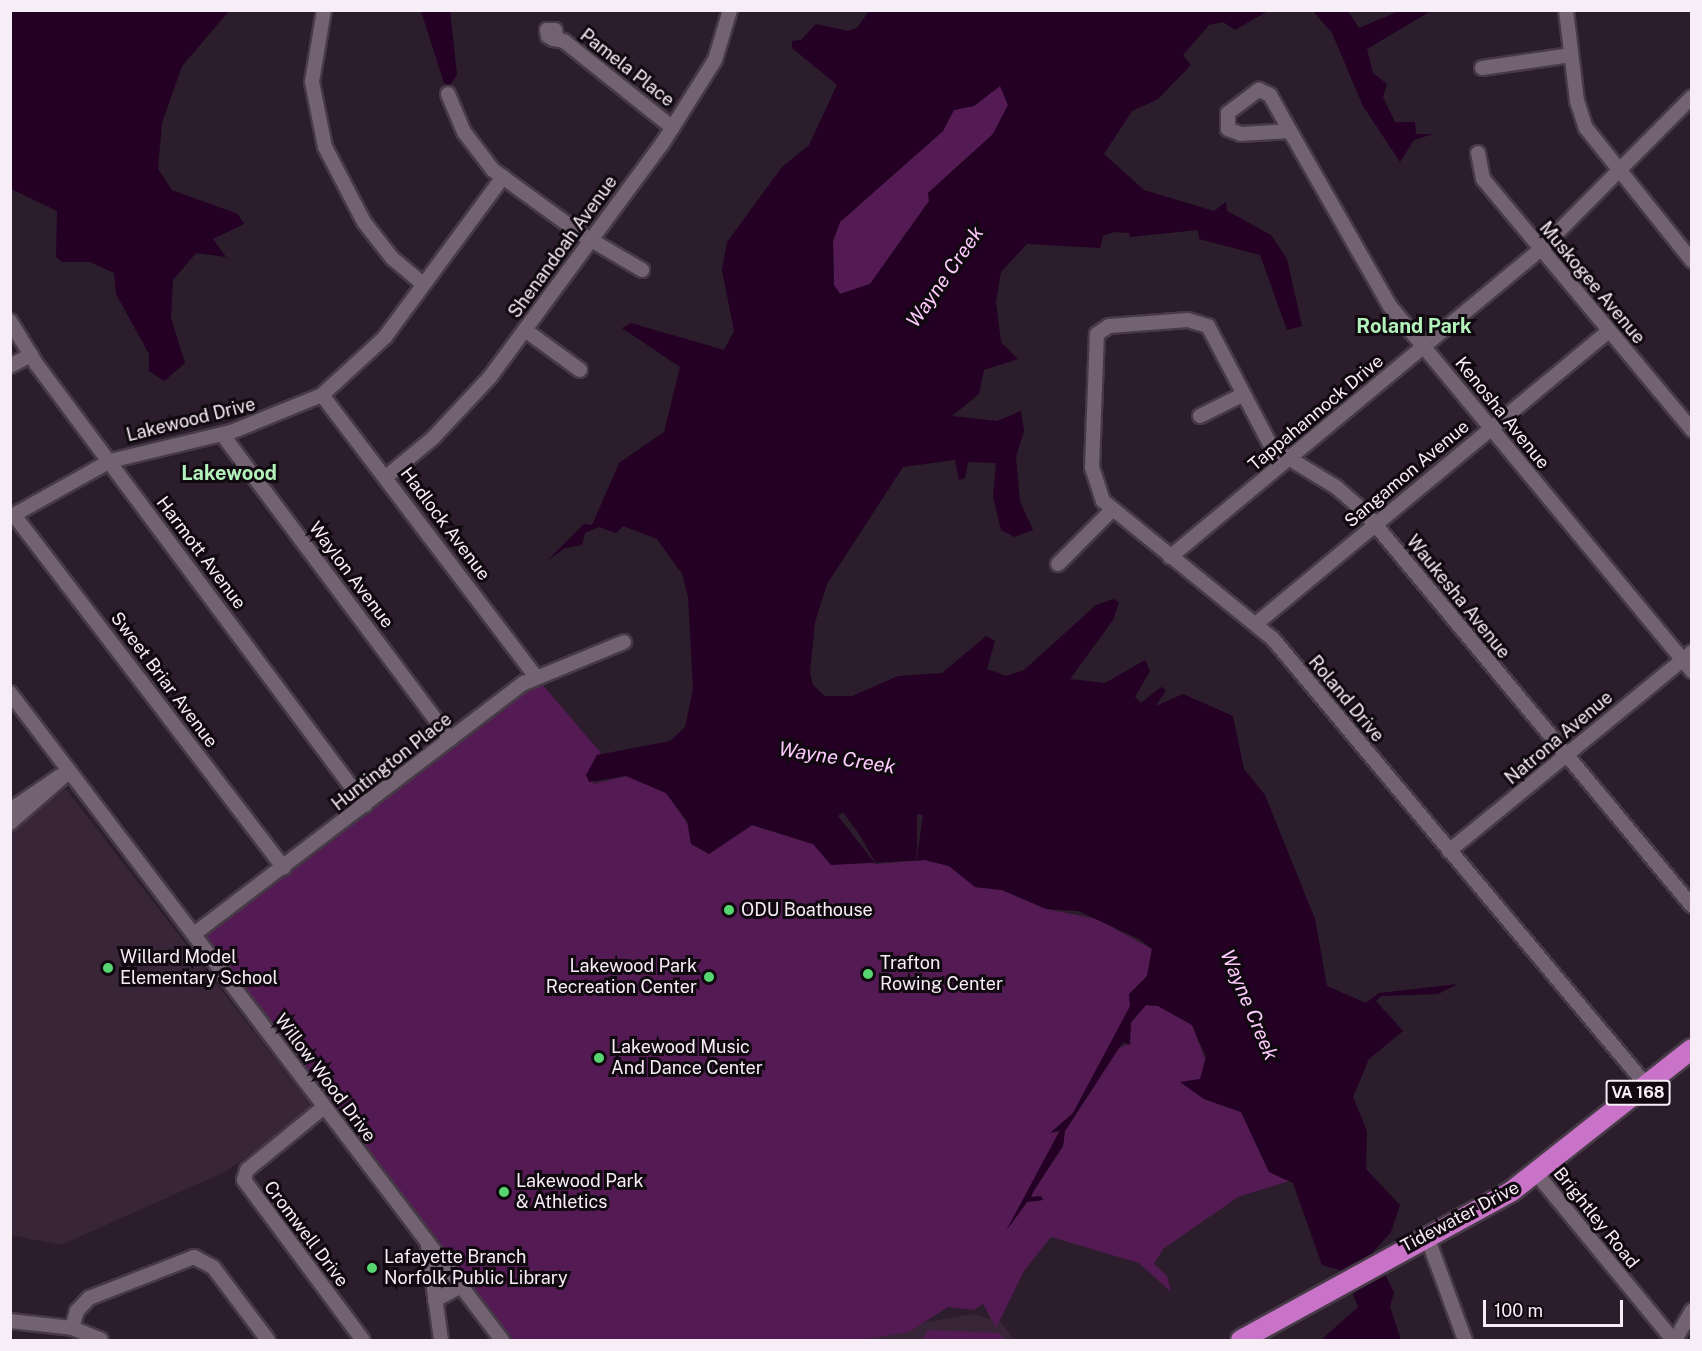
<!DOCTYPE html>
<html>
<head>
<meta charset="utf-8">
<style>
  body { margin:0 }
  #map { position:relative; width:1702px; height:1351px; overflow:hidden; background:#2b1d2b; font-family:"Public Sans",sans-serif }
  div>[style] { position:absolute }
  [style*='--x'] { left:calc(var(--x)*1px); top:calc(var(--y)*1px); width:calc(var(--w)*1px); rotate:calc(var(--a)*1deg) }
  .built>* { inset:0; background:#382537 }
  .green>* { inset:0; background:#541a54 }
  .water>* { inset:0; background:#230024 }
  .pier>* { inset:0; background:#2b1d2b }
  .roads { filter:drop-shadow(2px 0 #453a45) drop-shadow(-2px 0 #453a45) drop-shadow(0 2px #453a45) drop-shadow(0 -2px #453a45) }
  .minor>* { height:14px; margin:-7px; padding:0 7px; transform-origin:7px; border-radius:7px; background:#736272 }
  .highway>* { height:20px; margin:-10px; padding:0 10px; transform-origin:10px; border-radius:10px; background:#c873c7 }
  .dots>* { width:16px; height:16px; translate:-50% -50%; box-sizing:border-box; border:3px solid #100a10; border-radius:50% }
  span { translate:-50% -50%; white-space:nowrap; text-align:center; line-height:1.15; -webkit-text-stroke:6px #100a10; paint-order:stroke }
  .shield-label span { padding:2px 4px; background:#100a10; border:2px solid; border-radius:4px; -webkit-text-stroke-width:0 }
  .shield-label { font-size:16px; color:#f7edf6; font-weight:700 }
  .street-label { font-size:18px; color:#f7edf6 }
  .poi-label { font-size:18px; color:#f7edf6 }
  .left { translate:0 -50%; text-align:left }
  .right { translate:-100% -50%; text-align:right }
  .water-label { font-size:20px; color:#fecafc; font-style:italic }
  .neighbourhood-label { font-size:20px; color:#b3f3bb; font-weight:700 }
  .frame { position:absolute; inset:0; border:12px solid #f7edf6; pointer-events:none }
  .scale { position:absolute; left:1483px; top:1300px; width:140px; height:27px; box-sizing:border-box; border:3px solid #f7edf6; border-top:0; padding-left:8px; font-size:18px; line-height:21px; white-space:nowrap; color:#f7edf6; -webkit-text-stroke:4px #100a10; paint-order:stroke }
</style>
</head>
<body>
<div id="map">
  <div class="built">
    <div style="clip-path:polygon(66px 789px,313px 1108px,227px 1171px,61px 1245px,11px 1235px,10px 828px)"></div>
    <div style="clip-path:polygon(972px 1314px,1001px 1322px,1015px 1340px,826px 1340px)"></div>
  </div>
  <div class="green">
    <div style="clip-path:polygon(1000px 85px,1008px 105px,993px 134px,928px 193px,929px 201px,870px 284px,840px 294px,834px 285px,833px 241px,840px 222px,943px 131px,954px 110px,974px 106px)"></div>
    <div style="clip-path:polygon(535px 676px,601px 753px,593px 784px,626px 776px,666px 793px,709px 854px,752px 825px,876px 864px,925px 860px,949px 866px,976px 887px,1002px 890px,1046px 909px,1097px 919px,1152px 949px,1147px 976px,1073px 1113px,1053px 1132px,1060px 1133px,1009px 1226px,1027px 1202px,1042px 1200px,1031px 1197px,1033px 1192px,1063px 1146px,1065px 1131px,1119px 1048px,1129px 1044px,1131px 1023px,1146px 1005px,1158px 1006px,1192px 1025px,1207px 1065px,1200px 1079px,1181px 1082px,1204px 1099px,1241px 1112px,1269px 1172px,1289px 1181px,1238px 1197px,1163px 1249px,1154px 1264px,1167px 1276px,1171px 1292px,1139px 1263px,1051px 1237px,1024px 1271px,996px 1328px,983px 1304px,974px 1310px,948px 1307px,909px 1332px,862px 1340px,502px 1340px,194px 934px)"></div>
    <div style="clip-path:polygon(928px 1330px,999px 1333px,1005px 1340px,922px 1340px)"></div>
  </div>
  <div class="water">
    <div style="clip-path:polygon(10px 11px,229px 11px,182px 66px,162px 123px,158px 169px,172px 190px,238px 214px,244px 224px,213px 239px,226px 257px,196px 253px,173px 280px,171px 318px,185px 363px,164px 381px,149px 371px,149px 354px,116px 294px,114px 273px,90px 262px,62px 262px,56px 257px,57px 211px,11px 189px)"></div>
    <div style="clip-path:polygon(421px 11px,450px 11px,457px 75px,450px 85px,444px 83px)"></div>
    <div style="clip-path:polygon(evenodd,869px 11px,1268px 11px,1235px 30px,1223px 22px,1209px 25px,1183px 55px,1191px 65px,1158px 99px,1132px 111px,1104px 154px,1144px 190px,1214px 211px,1226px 202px,1227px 211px,1271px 235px,1287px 259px,1302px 326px,1287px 330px,1260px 255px,1199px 239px,1198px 230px,1130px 237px,1129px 233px,1114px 232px,1103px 236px,1100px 248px,1027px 244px,1001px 272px,996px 302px,1001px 342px,1018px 359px,984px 370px,979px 394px,952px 416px,997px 421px,1021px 411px,1024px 431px,1016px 457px,1020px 501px,1033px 530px,1015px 537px,1001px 530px,993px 497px,996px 463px,968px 462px,965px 478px,959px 480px,955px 460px,903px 467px,827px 584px,815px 622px,810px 672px,813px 685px,825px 696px,852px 696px,898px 676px,942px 673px,986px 636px,995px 641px,987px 669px,1006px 676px,1024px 670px,1096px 605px,1113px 599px,1119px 602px,1113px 620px,1070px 679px,1105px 683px,1145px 660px,1150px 671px,1135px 697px,1141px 703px,1161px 687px,1166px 690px,1156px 706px,1183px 694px,1233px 716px,1244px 769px,1265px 795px,1315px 919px,1327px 986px,1366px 1003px,1379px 993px,1458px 984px,1438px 994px,1381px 996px,1376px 1001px,1403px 1031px,1369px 1059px,1353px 1097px,1367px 1131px,1366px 1169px,1400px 1205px,1391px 1232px,1373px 1252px,1394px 1292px,1390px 1307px,1401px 1340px,1321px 1340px,1358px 1307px,1348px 1281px,1340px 1270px,1322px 1265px,1293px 1183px,1269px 1172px,1241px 1112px,1204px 1099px,1180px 1082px,1200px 1079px,1206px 1057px,1192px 1025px,1158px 1006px,1146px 1005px,1131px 1022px,1130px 1045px,1124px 1042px,1119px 1048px,1065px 1131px,1063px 1146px,1033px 1192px,1031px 1197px,1041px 1196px,1043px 1200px,1027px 1202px,1006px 1231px,1060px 1130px,1050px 1133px,1073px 1113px,1130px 1006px,1129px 994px,1147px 976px,1152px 949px,1139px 939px,1078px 911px,1046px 909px,1002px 890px,975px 887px,949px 866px,925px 860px,831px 865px,813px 844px,752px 825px,709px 854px,691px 844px,687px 821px,666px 793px,626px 776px,589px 782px,586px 775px,597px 755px,670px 741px,685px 727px,693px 689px,688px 597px,682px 574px,657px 539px,623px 526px,616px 533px,599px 527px,585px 533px,582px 545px,565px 548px,547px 561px,584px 524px,592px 525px,619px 463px,664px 432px,680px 367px,622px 328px,631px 323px,724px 350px,734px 331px,722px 270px,727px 242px,782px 167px,809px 145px,837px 85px,792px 48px,792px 41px,801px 40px,816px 24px,848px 31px,857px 28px,869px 11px,1000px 86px,1008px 105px,993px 134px,928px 193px,929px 201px,870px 284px,840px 294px,834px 285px,833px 241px,840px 222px,943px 131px,954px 110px,974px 106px,1000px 86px)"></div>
    <div style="clip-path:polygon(1313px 11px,1348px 11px,1359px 28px,1399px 11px,1431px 11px,1367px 49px,1373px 73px,1387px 84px,1383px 97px,1395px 122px,1415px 122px,1416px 134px,1433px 134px,1414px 140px,1400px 162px,1363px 106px,1332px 33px)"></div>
  </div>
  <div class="pier">
    <div style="clip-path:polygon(843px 812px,859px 834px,878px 867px,838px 816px)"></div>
    <div style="clip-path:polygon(917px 814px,923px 815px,916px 864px,917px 846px)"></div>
  </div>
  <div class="roads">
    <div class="minor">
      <div style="--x:324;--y:10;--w:73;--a:99.5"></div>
      <div style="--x:312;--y:82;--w:66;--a:78.7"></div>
      <div style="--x:325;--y:147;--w:85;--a:62.5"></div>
      <div style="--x:364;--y:222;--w:46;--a:52.1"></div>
      <div style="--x:392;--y:258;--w:40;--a:40"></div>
      <div style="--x:1566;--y:10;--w:92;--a:83.1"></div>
      <div style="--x:1577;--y:101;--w:28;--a:72"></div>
      <div style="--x:1586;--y:128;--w:170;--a:51.4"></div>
      <div style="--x:557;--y:39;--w:9;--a:-103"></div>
      <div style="--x:555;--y:30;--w:8;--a:180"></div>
      <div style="--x:547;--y:30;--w:6;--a:81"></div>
      <div style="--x:548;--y:36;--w:6;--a:31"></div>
      <div style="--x:553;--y:39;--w:11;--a:10"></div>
      <div style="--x:564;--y:41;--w:139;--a:38.6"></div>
      <div style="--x:1482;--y:68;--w:90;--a:-8.3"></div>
      <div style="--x:1259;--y:90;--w:12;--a:24"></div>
      <div style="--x:1270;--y:95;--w:41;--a:60.9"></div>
      <div style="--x:1290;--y:131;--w:49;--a:176.5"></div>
      <div style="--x:1241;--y:134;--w:14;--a:-159"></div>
      <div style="--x:1228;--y:129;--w:16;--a:-90"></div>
      <div style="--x:1228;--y:113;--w:39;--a:-37"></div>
      <div style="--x:448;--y:94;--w:41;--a:67.2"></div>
      <div style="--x:464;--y:132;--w:48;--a:52.7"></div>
      <div style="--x:493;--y:170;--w:109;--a:36"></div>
      <div style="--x:581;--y:234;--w:71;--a:30.5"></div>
      <div style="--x:1290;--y:131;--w:202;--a:60.3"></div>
      <div style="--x:1390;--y:306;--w:474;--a:50.4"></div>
      <div style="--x:1478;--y:153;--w:26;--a:79"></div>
      <div style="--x:1483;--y:179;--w:327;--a:50.2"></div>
      <div style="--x:10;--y:321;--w:52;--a:58.5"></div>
      <div style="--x:37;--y:365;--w:549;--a:53.3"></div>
      <div style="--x:525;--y:330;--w:68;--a:36"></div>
      <div style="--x:10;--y:366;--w:24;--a:-28"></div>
      <div style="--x:322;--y:395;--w:353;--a:52.8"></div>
      <div style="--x:1200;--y:416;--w:47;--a:-26.6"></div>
      <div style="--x:222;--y:434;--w:381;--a:53.2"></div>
      <div style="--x:386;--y:477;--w:61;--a:-39.7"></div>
      <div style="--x:433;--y:438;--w:83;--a:-46.9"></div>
      <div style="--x:490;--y:377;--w:290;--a:-53.6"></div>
      <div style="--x:662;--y:144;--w:99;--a:-57.8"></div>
      <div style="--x:715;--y:60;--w:52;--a:-73.3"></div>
      <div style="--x:14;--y:515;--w:444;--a:52.6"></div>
      <div style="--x:10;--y:517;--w:115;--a:-29.2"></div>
      <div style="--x:110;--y:461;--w:124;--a:-13.5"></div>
      <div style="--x:231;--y:432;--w:98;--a:-22.1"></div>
      <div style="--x:322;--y:395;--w:86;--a:-42.6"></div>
      <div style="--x:385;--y:337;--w:199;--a:-53.6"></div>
      <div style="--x:1170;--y:557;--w:482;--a:-39.7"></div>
      <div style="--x:1541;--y:249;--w:214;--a:-45.2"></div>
      <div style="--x:1058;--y:564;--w:75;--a:-45"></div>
      <div style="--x:1257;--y:623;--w:457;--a:-39.7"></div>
      <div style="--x:10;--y:693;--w:813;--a:52.75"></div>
      <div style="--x:10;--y:810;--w:60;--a:-34.2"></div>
      <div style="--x:10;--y:823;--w:79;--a:-40.9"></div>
      <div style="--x:1449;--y:851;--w:314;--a:-39.3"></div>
      <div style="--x:194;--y:934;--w:415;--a:-37.3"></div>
      <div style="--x:524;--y:683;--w:108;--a:-22.3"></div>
      <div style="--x:1647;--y:1086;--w:583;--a:-129.92"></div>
      <div style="--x:1273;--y:639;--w:219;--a:-140.9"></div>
      <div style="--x:1103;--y:501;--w:35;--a:-108"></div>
      <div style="--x:1092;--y:468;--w:134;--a:-87.9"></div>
      <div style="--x:1097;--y:334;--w:14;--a:-34"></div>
      <div style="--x:1109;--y:326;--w:79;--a:-4.3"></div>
      <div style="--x:1188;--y:320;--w:21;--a:17"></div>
      <div style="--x:1208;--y:326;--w:138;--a:62.3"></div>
      <div style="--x:1272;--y:448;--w:75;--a:31.4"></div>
      <div style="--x:1336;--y:487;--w:37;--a:41"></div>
      <div style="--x:1364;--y:511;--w:513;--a:50.29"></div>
      <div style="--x:324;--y:1107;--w:99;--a:140.7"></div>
      <div style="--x:247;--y:1170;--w:10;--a:107"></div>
      <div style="--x:244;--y:1180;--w:199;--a:53.4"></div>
      <div style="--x:1536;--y:1173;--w:216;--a:50.6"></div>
      <div style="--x:1426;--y:1234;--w:113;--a:69.8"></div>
      <div style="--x:428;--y:1245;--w:96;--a:82.2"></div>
      <div style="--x:435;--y:1300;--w:30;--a:-28"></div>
      <div style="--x:10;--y:1321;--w:62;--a:6.4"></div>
      <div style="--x:72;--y:1328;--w:31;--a:22"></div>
      <div style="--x:72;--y:1328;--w:18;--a:-74"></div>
      <div style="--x:77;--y:1311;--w:18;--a:-47"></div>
      <div style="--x:89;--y:1298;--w:113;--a:-21.3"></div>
      <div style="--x:194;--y:1257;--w:21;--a:28"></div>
      <div style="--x:213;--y:1267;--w:91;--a:53"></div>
      <div style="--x:1675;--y:1340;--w:34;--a:-60"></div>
    </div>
    <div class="highway">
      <div style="--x:1241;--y:1340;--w:309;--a:-28.8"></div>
      <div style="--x:1512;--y:1191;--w:229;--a:-38.3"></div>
    </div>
  </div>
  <div class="dots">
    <div style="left:729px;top:910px;background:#57d570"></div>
    <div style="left:108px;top:968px;background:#57d570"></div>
    <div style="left:868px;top:974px;background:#57d570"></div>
    <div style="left:709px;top:977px;background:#57d570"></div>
    <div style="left:599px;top:1058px;background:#57d570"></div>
    <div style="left:504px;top:1192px;background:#57d570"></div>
    <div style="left:372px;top:1268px;background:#57d570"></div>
  </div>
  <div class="shield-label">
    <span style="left:1638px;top:1093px">VA 168</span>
  </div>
  <div class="street-label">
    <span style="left:627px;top:68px;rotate:38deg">Pamela Place</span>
    <span style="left:563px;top:247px;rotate:-54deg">Shenandoah Avenue</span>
    <span style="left:1592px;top:283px;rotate:50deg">Muskogee Avenue</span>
    <span style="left:1316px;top:413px;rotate:-40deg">Tappahannock Drive</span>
    <span style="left:1502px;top:413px;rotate:51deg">Kenosha Avenue</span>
    <span style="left:191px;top:420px;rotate:-14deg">Lakewood Drive</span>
    <span style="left:1407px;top:474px;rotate:-40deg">Sangamon Avenue</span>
    <span style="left:445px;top:524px;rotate:53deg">Hadlock Avenue</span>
    <span style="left:201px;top:553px;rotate:53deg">Harmott Avenue</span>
    <span style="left:351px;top:575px;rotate:53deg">Waylon Avenue</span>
    <span style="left:1458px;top:597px;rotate:51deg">Waukesha Avenue</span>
    <span style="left:164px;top:680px;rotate:53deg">Sweet Briar Avenue</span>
    <span style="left:1346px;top:699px;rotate:50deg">Roland Drive</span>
    <span style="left:1559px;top:738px;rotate:-40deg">Natrona Avenue</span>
    <span style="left:392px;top:762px;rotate:-38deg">Huntington Place</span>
    <span style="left:325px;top:1078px;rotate:53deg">Willow Wood Drive</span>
    <span style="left:1460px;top:1217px;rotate:-28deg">Tidewater Drive</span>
    <span style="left:1596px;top:1218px;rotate:51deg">Brightley Road</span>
    <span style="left:306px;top:1234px;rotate:53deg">Cromwell Drive</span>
  </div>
  <div class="poi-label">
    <span class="left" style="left:741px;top:910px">ODU Boathouse</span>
    <span class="left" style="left:120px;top:968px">Willard Model<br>Elementary School</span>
    <span class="left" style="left:880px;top:974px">Trafton<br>Rowing Center</span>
    <span class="right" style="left:697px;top:977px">Lakewood Park<br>Recreation Center</span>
    <span class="left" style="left:611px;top:1058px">Lakewood Music<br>And Dance Center</span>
    <span class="left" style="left:516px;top:1192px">Lakewood Park<br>&amp; Athletics</span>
    <span class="left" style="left:384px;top:1268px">Lafayette Branch<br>Norfolk Public Library</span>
  </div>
  <div class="water-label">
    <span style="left:945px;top:277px;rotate:-55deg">Wayne Creek</span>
    <span style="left:837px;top:758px;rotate:9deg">Wayne Creek</span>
    <span style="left:1249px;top:1005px;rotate:67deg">Wayne Creek</span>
  </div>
  <div class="neighbourhood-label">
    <span style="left:1414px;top:326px">Roland Park</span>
    <span style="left:229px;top:473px">Lakewood</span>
  </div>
  <div class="frame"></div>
  <div class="scale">100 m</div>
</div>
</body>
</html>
